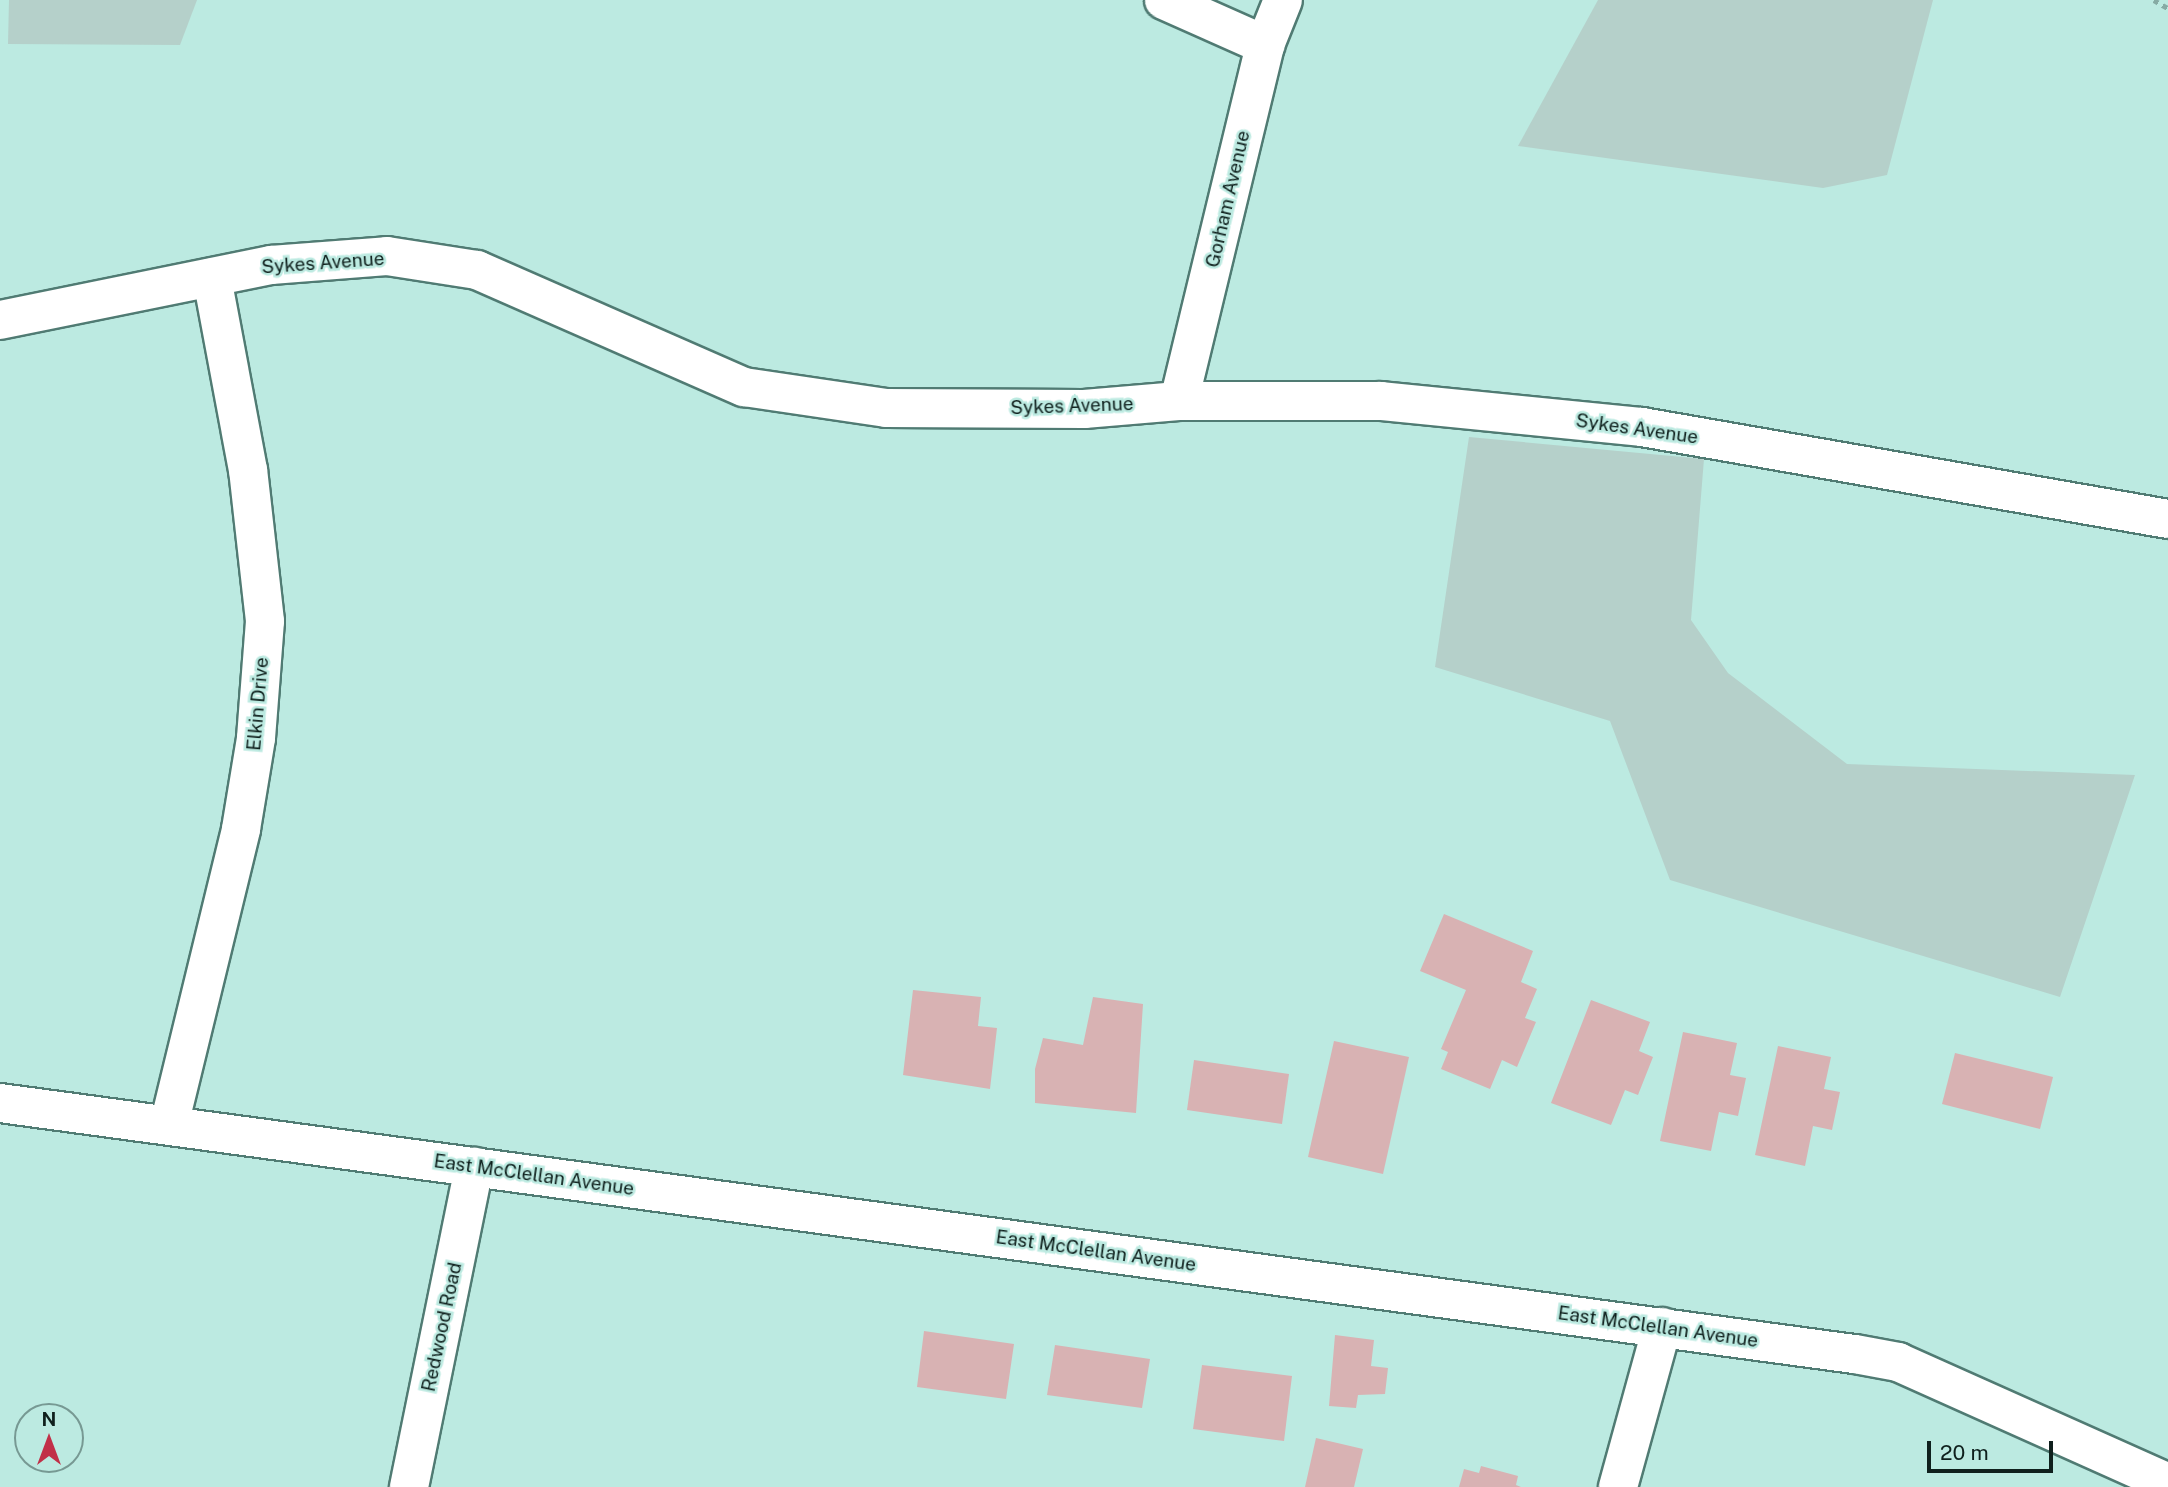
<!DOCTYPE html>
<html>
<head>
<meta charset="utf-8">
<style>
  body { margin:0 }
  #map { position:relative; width:2168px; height:1487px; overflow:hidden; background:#bceae1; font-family:"Public Sans",sans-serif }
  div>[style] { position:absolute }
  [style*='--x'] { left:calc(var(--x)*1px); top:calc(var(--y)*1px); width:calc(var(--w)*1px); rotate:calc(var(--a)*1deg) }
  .green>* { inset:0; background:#b5d0ca }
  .building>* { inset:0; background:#d8b2b3 }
  .path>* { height:4.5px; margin-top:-2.25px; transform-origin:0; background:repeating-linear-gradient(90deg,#86aba4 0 5px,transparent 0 10px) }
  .roads { filter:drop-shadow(2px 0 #507b73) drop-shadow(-2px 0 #507b73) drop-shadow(0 2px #507b73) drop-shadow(0 -2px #507b73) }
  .minor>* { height:38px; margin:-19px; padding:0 19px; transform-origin:19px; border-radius:19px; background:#fff }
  span { translate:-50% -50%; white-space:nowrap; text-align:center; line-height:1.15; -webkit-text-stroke:5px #bceae1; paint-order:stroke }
  .street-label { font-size:19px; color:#0f201d }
  .north { position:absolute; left:14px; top:1403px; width:70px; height:70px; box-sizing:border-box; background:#bceae1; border:2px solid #779993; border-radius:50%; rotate:0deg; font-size:19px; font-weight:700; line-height:28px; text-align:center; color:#0f201d }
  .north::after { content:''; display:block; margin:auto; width:24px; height:32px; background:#c13048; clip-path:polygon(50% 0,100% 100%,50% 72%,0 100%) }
  .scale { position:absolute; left:1927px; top:1441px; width:126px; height:32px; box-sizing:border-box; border:4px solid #0f201d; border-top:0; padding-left:9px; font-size:21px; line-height:24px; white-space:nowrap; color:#0f201d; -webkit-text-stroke:5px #bceae1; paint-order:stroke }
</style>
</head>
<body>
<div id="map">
  <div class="green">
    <div style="clip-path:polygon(9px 0,197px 0,180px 45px,8px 44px)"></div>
    <div style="clip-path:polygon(1598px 0,1933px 0,1887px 175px,1823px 188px,1518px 146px)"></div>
    <div style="clip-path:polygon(1469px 437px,1704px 459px,1691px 620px,1728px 673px,1847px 764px,2135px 775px,2060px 997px,1670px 880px,1610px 721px,1435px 667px)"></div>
  </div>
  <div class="building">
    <div style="clip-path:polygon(1444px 914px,1533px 951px,1521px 982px,1537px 989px,1525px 1018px,1536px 1022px,1517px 1067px,1502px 1060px,1490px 1089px,1441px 1069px,1448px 1052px,1441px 1049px,1466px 990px,1420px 971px)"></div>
    <div style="clip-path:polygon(913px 990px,981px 997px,978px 1026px,997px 1028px,990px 1089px,903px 1075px)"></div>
    <div style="clip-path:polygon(1093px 997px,1143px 1004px,1136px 1113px,1035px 1103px,1035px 1069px,1043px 1038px,1083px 1045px)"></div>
    <div style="clip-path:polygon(1591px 1000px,1650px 1022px,1639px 1051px,1653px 1057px,1638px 1095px,1625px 1090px,1611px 1125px,1551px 1103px)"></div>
    <div style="clip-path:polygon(1683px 1032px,1737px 1043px,1730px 1075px,1746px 1078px,1738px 1116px,1719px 1112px,1711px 1151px,1660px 1141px)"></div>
    <div style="clip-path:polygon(1334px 1041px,1409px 1057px,1383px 1174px,1308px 1157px)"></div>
    <div style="clip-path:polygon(1778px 1046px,1831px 1057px,1824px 1089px,1840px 1092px,1832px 1130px,1813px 1126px,1805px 1166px,1755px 1155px)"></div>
    <div style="clip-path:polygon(1955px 1053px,2053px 1077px,2040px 1129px,1942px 1104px)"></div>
    <div style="clip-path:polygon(1194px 1060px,1289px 1074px,1282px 1124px,1187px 1110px)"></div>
    <div style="clip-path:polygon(924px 1331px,1014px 1344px,1006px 1399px,917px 1387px)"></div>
    <div style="clip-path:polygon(1335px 1335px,1374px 1340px,1371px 1366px,1388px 1368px,1385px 1394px,1358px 1395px,1356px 1408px,1329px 1406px)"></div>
    <div style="clip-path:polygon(1055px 1345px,1150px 1359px,1142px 1408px,1047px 1395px)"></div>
    <div style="clip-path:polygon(1202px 1365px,1292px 1376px,1284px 1441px,1193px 1429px)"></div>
    <div style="clip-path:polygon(1316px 1438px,1363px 1449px,1354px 1487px,1305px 1487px)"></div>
    <div style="clip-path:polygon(1481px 1466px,1518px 1476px,1516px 1485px,1521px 1487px,1459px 1487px,1464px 1469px,1479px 1473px)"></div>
  </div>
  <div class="path">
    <div style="--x:2154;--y:0;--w:16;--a:30"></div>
  </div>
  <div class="roads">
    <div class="minor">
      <div style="--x:1164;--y:0;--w:111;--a:24"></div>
      <div style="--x:0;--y:320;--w:277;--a:-11.5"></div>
      <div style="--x:271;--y:265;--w:116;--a:-4.4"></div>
      <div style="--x:387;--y:256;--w:91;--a:8.8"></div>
      <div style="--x:477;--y:270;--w:292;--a:23.7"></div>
      <div style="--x:744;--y:387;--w:144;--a:8.4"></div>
      <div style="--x:886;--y:408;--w:198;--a:0.3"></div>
      <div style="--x:1084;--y:409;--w:95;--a:-4.8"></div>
      <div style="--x:1179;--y:401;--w:202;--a:0"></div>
      <div style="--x:1381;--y:401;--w:262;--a:5.7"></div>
      <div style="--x:1642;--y:427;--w:534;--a:9.92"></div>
      <div style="--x:1179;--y:401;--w:366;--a:-76.4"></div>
      <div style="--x:1265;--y:45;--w:48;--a:-68.2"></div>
      <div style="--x:0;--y:1103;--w:1872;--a:7.71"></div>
      <div style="--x:1855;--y:1354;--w:44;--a:10.5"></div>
      <div style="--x:1898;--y:1362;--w:296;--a:24.1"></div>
      <div style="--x:169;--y:1125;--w:305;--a:-76.3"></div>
      <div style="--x:241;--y:829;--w:92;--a:-80.6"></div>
      <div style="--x:256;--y:738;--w:117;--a:-85.6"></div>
      <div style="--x:265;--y:621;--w:152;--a:-96.4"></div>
      <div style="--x:248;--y:470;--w:196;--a:-100.6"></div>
      <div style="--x:409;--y:1487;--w:327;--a:-78.5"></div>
      <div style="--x:1618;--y:1487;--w:166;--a:-74.6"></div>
    </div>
  </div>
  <div class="street-label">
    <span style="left:1228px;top:199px;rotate:-77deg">Gorham Avenue</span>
    <span style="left:323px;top:263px;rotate:-4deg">Sykes Avenue</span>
    <span style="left:1072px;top:406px;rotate:-2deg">Sykes Avenue</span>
    <span style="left:1637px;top:429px;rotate:8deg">Sykes Avenue</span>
    <span style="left:258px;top:704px;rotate:-85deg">Elkin Drive</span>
    <span style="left:534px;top:1175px;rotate:8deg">East McClellan Avenue</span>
    <span style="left:1096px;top:1251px;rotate:8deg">East McClellan Avenue</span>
    <span style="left:442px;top:1327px;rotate:-78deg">Redwood Road</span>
    <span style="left:1658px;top:1327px;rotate:8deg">East McClellan Avenue</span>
  </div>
  <div class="north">N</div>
  <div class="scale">20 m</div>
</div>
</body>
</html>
